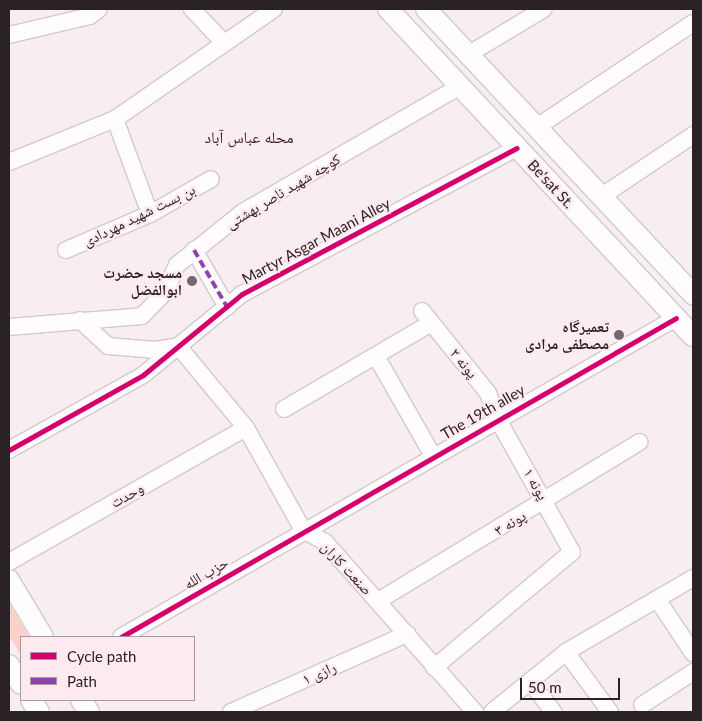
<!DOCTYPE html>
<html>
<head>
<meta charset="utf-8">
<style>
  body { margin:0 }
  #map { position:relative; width:702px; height:721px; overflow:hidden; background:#f8eef1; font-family:Lato,"Noto Naskh Arabic",sans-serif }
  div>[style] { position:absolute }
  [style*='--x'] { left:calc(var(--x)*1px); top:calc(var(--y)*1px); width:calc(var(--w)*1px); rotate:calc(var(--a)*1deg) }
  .green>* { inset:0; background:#fad0c8 }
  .roads { filter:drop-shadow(1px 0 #d3c9cc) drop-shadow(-1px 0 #d3c9cc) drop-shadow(0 1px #d3c9cc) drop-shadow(0 -1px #d3c9cc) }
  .minor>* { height:16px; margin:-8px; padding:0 8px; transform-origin:8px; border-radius:8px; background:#fefcfd }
  .major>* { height:20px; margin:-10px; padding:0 10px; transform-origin:10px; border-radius:10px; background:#fefcfd }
  .quiet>* { height:4px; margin-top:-2px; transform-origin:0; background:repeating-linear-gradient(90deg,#8e44ad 0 8px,transparent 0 12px) }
  .cycleway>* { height:5px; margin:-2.5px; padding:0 2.5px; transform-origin:2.5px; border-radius:2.5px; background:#d6006c }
  .dots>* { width:14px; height:14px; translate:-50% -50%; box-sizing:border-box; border:2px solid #fde9f0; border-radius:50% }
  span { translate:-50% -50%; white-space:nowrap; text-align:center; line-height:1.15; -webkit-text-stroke:4.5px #fde9f0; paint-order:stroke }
  .street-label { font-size:15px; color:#2b2225 }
  .poi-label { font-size:15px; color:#2b2225; font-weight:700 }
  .right { translate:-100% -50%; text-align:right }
  .neighbourhood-label { font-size:16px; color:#39272e }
  .frame { position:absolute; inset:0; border:10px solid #2b2225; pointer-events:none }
  .legend { position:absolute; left:20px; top:636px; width:175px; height:65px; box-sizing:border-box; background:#fde9f0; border:1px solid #a9999f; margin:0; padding:6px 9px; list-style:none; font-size:15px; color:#2b2225 }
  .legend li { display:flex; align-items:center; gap:10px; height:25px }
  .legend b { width:25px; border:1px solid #a9999f }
  .scale { position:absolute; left:520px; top:678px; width:100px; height:22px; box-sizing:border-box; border:2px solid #2b2225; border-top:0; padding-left:6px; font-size:15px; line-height:18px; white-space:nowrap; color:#2b2225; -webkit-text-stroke:4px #fde9f0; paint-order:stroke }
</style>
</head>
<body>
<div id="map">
  <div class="green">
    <div style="clip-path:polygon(9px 603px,29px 637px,21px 637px,21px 655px,9px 636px)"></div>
  </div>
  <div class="roads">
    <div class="minor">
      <div style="--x:192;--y:9;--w:47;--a:46.7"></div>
      <div style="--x:9;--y:35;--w:83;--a:-13.2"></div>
      <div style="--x:90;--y:16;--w:11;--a:-38"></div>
      <div style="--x:469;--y:54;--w:87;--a:-31"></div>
      <div style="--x:115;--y:119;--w:101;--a:69.8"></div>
      <div style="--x:537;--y:127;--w:187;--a:-33.7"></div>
      <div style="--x:9;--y:162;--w:114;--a:-22.1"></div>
      <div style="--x:115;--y:119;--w:193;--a:-34.7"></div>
      <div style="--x:602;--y:196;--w:110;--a:-33.8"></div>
      <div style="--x:66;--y:250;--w:91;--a:-23.2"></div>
      <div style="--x:150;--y:214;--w:70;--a:-29.8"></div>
      <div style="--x:194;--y:250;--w:66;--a:59.9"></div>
      <div style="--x:422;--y:311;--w:105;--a:51.2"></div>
      <div style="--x:488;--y:393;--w:27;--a:70"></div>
      <div style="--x:497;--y:418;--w:154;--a:60.8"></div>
      <div style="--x:572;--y:552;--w:180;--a:140"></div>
      <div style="--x:80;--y:320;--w:38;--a:43"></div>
      <div style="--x:108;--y:346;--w:48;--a:4.8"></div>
      <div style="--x:156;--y:350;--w:22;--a:-10"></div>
      <div style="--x:178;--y:346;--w:107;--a:50.3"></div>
      <div style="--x:246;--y:428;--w:117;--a:60.8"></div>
      <div style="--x:303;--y:530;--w:25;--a:29"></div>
      <div style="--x:325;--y:542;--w:227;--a:48.6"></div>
      <div style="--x:9;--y:327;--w:133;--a:-4.7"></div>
      <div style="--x:142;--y:316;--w:33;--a:-46"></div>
      <div style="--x:165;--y:292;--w:30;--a:-66"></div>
      <div style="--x:177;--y:265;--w:85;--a:-38.8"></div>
      <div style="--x:243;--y:212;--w:251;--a:-30.1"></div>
      <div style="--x:376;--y:356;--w:115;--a:60.3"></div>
      <div style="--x:284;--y:409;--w:170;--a:-30.3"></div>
      <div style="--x:9;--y:450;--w:154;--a:-29.2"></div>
      <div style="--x:143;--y:375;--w:128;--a:-39.3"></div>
      <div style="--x:242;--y:294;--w:311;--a:-28"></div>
      <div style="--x:9;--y:562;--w:272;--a:-29.5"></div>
      <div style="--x:657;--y:599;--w:65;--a:56.3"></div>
      <div style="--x:378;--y:601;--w:306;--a:-31.3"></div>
      <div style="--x:121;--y:637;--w:640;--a:-29.89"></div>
      <div style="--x:566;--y:652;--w:74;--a:53.7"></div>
      <div style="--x:530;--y:681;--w:39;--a:53"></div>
      <div style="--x:642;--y:705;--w:61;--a:-32.9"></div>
      <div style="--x:231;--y:712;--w:193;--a:-23.9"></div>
      <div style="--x:492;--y:712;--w:95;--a:-39"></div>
      <div style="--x:566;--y:652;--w:147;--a:-30.2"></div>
    </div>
    <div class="major">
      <div style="--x:388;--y:9;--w:447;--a:47"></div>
      <div style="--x:426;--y:9;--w:391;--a:46.9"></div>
      <div style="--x:9;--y:580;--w:66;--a:59.2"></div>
      <div style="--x:9;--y:665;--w:22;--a:58"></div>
      <div style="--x:31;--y:700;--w:14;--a:56"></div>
      <div style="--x:81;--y:700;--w:14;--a:56"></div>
    </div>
  </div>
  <div class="quiet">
    <div style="--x:194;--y:250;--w:66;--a:59.9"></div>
  </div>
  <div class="cycleway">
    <div style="--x:9;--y:450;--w:154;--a:-29.2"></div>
    <div style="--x:143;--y:375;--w:128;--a:-39.3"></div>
    <div style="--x:242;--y:294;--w:311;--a:-28"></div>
    <div style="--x:121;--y:637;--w:640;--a:-29.89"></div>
  </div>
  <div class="dots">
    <div style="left:192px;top:281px;background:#73696c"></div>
    <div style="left:619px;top:335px;background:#73696c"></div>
  </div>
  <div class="street-label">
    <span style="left:551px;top:184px;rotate:47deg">Be'sat St.</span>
    <span style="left:283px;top:191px;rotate:-31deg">کوچه شهید ناصر بهشتی</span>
    <span style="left:139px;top:215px;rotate:-26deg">بن بست شهید مهردادی</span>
    <span style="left:316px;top:241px;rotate:-28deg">Martyr Asgar Maani Alley</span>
    <span style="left:464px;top:363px;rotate:51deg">پونه ۲</span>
    <span style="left:483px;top:412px;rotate:-30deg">The 19th alley</span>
    <span style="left:536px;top:484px;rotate:60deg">پونه ۱</span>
    <span style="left:127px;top:495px;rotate:-29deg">وحدت</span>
    <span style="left:510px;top:523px;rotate:-31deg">پونه ۳</span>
    <span style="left:347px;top:568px;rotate:47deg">صنعت کاران</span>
    <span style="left:206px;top:573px;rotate:-30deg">حزب الله</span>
    <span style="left:319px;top:673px;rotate:-24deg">رازی ۱</span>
  </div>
  <div class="poi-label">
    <span class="right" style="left:182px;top:281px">مسجد حضرت<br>ابوالفضل</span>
    <span class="right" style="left:609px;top:335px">تعمیرگاه<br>مصطفی مرادی</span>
  </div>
  <div class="neighbourhood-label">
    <span style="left:249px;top:137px">محله عباس آباد</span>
  </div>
  <div class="frame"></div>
  <ul class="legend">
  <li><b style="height:6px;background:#d6006c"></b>Cycle path</li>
  <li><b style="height:6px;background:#8e44ad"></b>Path</li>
  </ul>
  <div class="scale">50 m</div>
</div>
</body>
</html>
